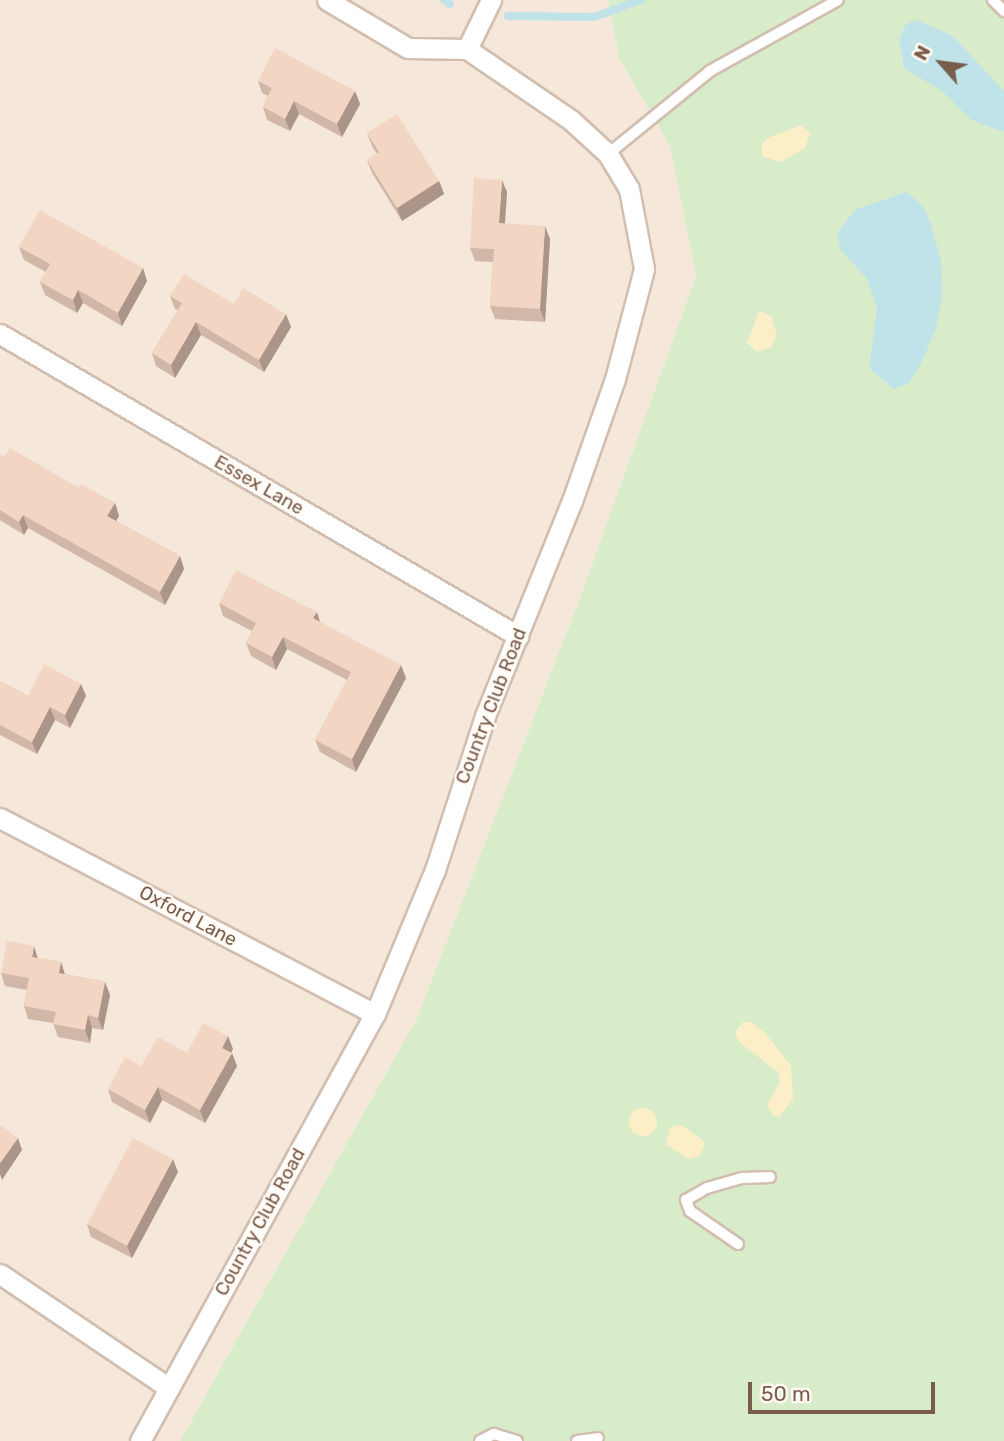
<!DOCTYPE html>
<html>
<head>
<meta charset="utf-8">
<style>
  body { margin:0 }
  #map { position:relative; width:1004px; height:1441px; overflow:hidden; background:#fdf6ec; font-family:Rubik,sans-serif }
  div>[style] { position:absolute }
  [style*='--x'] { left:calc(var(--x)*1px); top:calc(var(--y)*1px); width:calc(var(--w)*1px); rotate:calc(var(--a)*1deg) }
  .residential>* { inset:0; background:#f5e8da }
  .green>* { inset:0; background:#d8ecc9 }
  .sand>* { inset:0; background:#fcefc7 }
  .round { border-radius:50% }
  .water>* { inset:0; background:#bfe3e8 }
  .stream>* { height:8px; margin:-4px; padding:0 4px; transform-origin:4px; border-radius:4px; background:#bfe3e8 }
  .roads { filter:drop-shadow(2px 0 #d1beb0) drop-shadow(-2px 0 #d1beb0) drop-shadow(0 2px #d1beb0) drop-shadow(0 -2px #d1beb0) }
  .lane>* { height:10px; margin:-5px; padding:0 5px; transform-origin:5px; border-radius:5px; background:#fff }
  .street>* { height:19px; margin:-9.5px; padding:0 9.5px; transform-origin:9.5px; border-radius:9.5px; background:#fff }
  .wall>* { inset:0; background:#d1b7a8 }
  .shaded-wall>* { inset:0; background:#aa9588 }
  .building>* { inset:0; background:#f3d5c3 }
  span { translate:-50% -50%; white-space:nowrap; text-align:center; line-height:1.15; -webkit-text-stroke:5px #fffaf3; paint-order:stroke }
  .street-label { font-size:19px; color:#7a5c4d }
  .north { position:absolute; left:906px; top:28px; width:70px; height:70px; -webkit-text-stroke:5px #fffaf3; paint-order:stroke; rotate:298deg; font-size:19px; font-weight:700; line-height:28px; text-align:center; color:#7a5c4d }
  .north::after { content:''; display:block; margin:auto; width:24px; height:32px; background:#7a5c4d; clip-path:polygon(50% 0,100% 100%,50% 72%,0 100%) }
  .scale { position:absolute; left:748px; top:1382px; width:187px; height:32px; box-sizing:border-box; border:4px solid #7a5c4d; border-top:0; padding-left:9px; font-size:21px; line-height:24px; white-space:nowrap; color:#7a5c4d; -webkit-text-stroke:5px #fffaf3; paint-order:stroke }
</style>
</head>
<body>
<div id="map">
  <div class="residential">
    <div style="clip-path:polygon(0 0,608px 0,619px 58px,670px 145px,696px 276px,577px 606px,417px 1018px,180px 1441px,0 1441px)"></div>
  </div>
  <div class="green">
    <div style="clip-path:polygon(608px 0,1004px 0,1004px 1441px,180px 1441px,417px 1018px,577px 606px,696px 276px,670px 146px,619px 58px)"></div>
  </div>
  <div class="sand">
    <div style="clip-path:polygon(801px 125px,810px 133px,805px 148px,780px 162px,762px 156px,762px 145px,768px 138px)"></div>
    <div style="clip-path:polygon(759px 311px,771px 316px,777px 335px,771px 347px,757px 352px,747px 343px)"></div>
    <div style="clip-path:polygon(743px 1022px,752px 1022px,765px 1033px,791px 1066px,793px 1099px,779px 1117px,773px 1115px,767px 1105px,780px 1082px,778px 1072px,739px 1042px,735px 1033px)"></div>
    <div class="round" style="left:629px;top:1108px;width:28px;height:28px"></div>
    <div style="clip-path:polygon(681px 1125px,705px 1142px,700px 1156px,687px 1159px,666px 1144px,670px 1127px)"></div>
  </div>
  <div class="water">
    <div style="clip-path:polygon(917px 20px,953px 36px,1004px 91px,1004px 132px,971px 120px,942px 91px,904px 68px,899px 40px,906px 24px)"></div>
    <div style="clip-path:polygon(907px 192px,924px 207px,930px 222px,941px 260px,942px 296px,936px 329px,919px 368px,909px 383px,894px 389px,869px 368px,877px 308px,867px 279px,840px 249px,837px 233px,856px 209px)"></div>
  </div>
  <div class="stream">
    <div style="--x:444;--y:0;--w:7;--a:34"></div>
    <div style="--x:508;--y:16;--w:86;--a:0.7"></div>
    <div style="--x:594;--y:17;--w:50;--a:-19.9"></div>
  </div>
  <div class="roads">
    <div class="lane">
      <div style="--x:993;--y:0;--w:16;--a:45"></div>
      <div style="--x:608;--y:154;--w:132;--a:-39.1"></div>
      <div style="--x:710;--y:71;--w:146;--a:-29"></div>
      <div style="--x:738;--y:1244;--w:58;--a:-145.5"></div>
      <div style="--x:690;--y:1211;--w:12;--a:-110"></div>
      <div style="--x:686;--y:1200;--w:24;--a:-30"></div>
      <div style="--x:707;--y:1188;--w:37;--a:-16"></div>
      <div style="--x:743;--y:1178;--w:27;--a:-2"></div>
      <div style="--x:480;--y:1441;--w:16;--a:-27"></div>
      <div style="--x:494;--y:1434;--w:24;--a:17"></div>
      <div style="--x:577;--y:1441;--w:21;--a:-8"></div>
    </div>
    <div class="street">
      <div style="--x:327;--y:0;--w:94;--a:30.7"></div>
      <div style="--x:408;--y:48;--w:59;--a:1"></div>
      <div style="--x:467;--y:49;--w:55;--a:-63.9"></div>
      <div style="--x:0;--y:334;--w:600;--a:30.24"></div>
      <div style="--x:0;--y:818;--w:423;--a:27.6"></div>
      <div style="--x:0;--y:1274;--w:204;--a:34"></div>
      <div style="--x:140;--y:1441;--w:487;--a:-61.2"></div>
      <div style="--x:375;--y:1014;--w:156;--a:-67.4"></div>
      <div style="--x:435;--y:870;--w:162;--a:-72"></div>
      <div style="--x:485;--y:716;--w:232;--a:-68"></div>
      <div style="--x:572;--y:501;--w:129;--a:-70.6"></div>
      <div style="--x:615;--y:379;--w:114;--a:-75.2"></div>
      <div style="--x:644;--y:269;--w:81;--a:-100.6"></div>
      <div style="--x:629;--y:189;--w:41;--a:-121"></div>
      <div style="--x:608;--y:154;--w:50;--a:-137.4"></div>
      <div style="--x:571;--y:120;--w:126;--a:-145.7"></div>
    </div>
  </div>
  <div class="wall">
    <div style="clip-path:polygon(258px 81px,355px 91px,360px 104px,342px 137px,299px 114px,290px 131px,267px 120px,263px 107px,268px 96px,262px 93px)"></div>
    <div style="clip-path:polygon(367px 133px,439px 181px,444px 194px,402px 221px,372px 173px,367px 160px,377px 154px,372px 146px)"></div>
    <div style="clip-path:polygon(507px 192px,505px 224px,550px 239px,545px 322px,495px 319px,490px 306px,493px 262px,475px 261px,470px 248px)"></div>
    <div style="clip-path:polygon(19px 247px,143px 268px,147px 281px,122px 326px,83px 303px,77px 313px,45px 295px,40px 282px,46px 272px,24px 260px)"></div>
    <div style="clip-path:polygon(170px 296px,234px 304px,291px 327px,264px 372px,201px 335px,175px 378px,156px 366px,152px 353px,178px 310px,175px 309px)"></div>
    <div style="clip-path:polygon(0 455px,115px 503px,119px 516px,116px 521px,180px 556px,184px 569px,165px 605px,28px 528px,24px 535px,0 520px)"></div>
    <div style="clip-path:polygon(219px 603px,320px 622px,406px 678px,356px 772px,320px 752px,315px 740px,347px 680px,287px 649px,276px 670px,251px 656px,246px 643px,252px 631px,223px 616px)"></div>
    <div style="clip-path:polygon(0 681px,28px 696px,81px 684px,86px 696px,70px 728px,55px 720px,37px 754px,0 735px)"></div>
    <div style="clip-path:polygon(38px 958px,61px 962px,65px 974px,105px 982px,110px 995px,103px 1030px,92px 1028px,90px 1043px,58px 1037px,53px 1023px,28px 1019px,24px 1006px,27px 990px,5px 986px,1px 973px)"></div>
    <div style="clip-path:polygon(233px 1049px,231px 1053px,237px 1066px,205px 1123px,162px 1100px,150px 1123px,112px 1102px,108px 1089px,141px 1066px,187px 1053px)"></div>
    <div style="clip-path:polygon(178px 1172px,132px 1258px,91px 1237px,87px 1224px)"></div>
  </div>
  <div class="shaded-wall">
    <div style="clip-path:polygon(355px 91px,360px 104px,342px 137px,337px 124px)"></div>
    <div style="clip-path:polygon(294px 101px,299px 114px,290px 131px,285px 119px)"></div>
    <div style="clip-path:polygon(502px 180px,507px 192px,504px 236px,499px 223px)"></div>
    <div style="clip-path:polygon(439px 181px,444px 194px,402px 221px,397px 208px)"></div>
    <div style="clip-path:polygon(545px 226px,550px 239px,545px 322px,540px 309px)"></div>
    <div style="clip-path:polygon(143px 268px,147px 281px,122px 326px,118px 313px)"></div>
    <div style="clip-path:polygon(78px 290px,83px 303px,77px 313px,73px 300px)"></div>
    <div style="clip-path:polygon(286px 314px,291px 327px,264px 372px,259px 360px)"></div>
    <div style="clip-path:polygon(196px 322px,201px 335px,175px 378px,171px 365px)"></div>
    <div style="clip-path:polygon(115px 503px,119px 516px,112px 529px,107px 516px)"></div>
    <div style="clip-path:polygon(23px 515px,28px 528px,24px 535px,19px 522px)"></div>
    <div style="clip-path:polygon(180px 556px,184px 569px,165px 605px,160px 592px)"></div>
    <div style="clip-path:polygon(317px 612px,321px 625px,313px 618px)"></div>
    <div style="clip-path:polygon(283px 637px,287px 649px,276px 670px,272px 657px)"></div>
    <div style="clip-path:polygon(401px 665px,406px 678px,356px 772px,352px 759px)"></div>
    <div style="clip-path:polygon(81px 684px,86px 696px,70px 728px,65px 715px)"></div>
    <div style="clip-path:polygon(50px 707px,55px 720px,37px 754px,32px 742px)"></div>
    <div style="clip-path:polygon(34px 946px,38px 959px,32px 957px)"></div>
    <div style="clip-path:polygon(61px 962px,65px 975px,59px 973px)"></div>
    <div style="clip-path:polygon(105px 982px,110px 995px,103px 1030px,98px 1018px)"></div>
    <div style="clip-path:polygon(88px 1015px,92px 1028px,90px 1043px,85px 1030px)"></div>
    <div style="clip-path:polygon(228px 1036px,233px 1049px,227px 1061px,222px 1048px)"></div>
    <div style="clip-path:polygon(232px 1053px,237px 1066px,205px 1123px,200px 1110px)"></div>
    <div style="clip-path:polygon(158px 1087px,162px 1100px,150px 1123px,145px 1110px)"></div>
    <div style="clip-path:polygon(18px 1138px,22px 1150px,2px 1180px,0 1174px,0 1163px)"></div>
    <div style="clip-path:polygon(173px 1159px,178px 1172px,132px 1258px,127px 1246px)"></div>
  </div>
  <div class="building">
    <div style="clip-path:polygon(275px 48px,355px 91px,337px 124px,294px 101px,285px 119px,263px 107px,272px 88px,258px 81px)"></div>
    <div style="clip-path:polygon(397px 114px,439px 181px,397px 208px,367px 160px,379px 152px,367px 133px)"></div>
    <div style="clip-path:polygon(474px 178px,502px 180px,499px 223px,545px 226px,540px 309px,490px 306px,494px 249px,470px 248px)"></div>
    <div style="clip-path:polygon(40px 210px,143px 268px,118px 313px,78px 290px,73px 300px,40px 282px,50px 264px,19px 247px)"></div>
    <div style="clip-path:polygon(184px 274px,234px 304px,243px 288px,286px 314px,259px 360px,196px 322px,171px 365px,152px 353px,182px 303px,170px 296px)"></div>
    <div style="clip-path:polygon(10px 448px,79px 488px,81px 484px,115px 503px,107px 516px,180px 556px,160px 592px,23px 515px,19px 522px,0 510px,0 455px,4px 457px)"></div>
    <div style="clip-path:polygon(236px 570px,317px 612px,313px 618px,401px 665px,352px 759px,315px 740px,351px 672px,283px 637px,272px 657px,246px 643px,256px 623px,219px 603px)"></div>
    <div style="clip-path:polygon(44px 664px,81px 684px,65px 715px,50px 707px,32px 742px,0 725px,0 681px,28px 696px)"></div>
    <div style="clip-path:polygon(7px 941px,34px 946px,32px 957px,61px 962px,59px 973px,105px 982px,98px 1018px,88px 1015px,85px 1030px,53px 1024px,56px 1012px,24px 1006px,29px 978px,1px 973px)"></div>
    <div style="clip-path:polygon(203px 1023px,228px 1036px,222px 1048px,232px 1053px,200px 1110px,158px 1087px,145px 1110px,108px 1089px,125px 1057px,141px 1066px,158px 1037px,187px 1053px)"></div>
    <div style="clip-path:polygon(0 1125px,18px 1138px,0 1163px)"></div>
    <div style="clip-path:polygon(133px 1138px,173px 1159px,127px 1246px,87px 1224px)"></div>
  </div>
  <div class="street-label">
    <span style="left:259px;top:485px;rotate:30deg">Essex Lane</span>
    <span style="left:491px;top:706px;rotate:-69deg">Country Club Road</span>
    <span style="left:188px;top:916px;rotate:28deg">Oxford Lane</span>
    <span style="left:260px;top:1222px;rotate:-61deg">Country Club Road</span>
  </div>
  <div class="north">N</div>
  <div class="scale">50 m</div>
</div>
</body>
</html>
